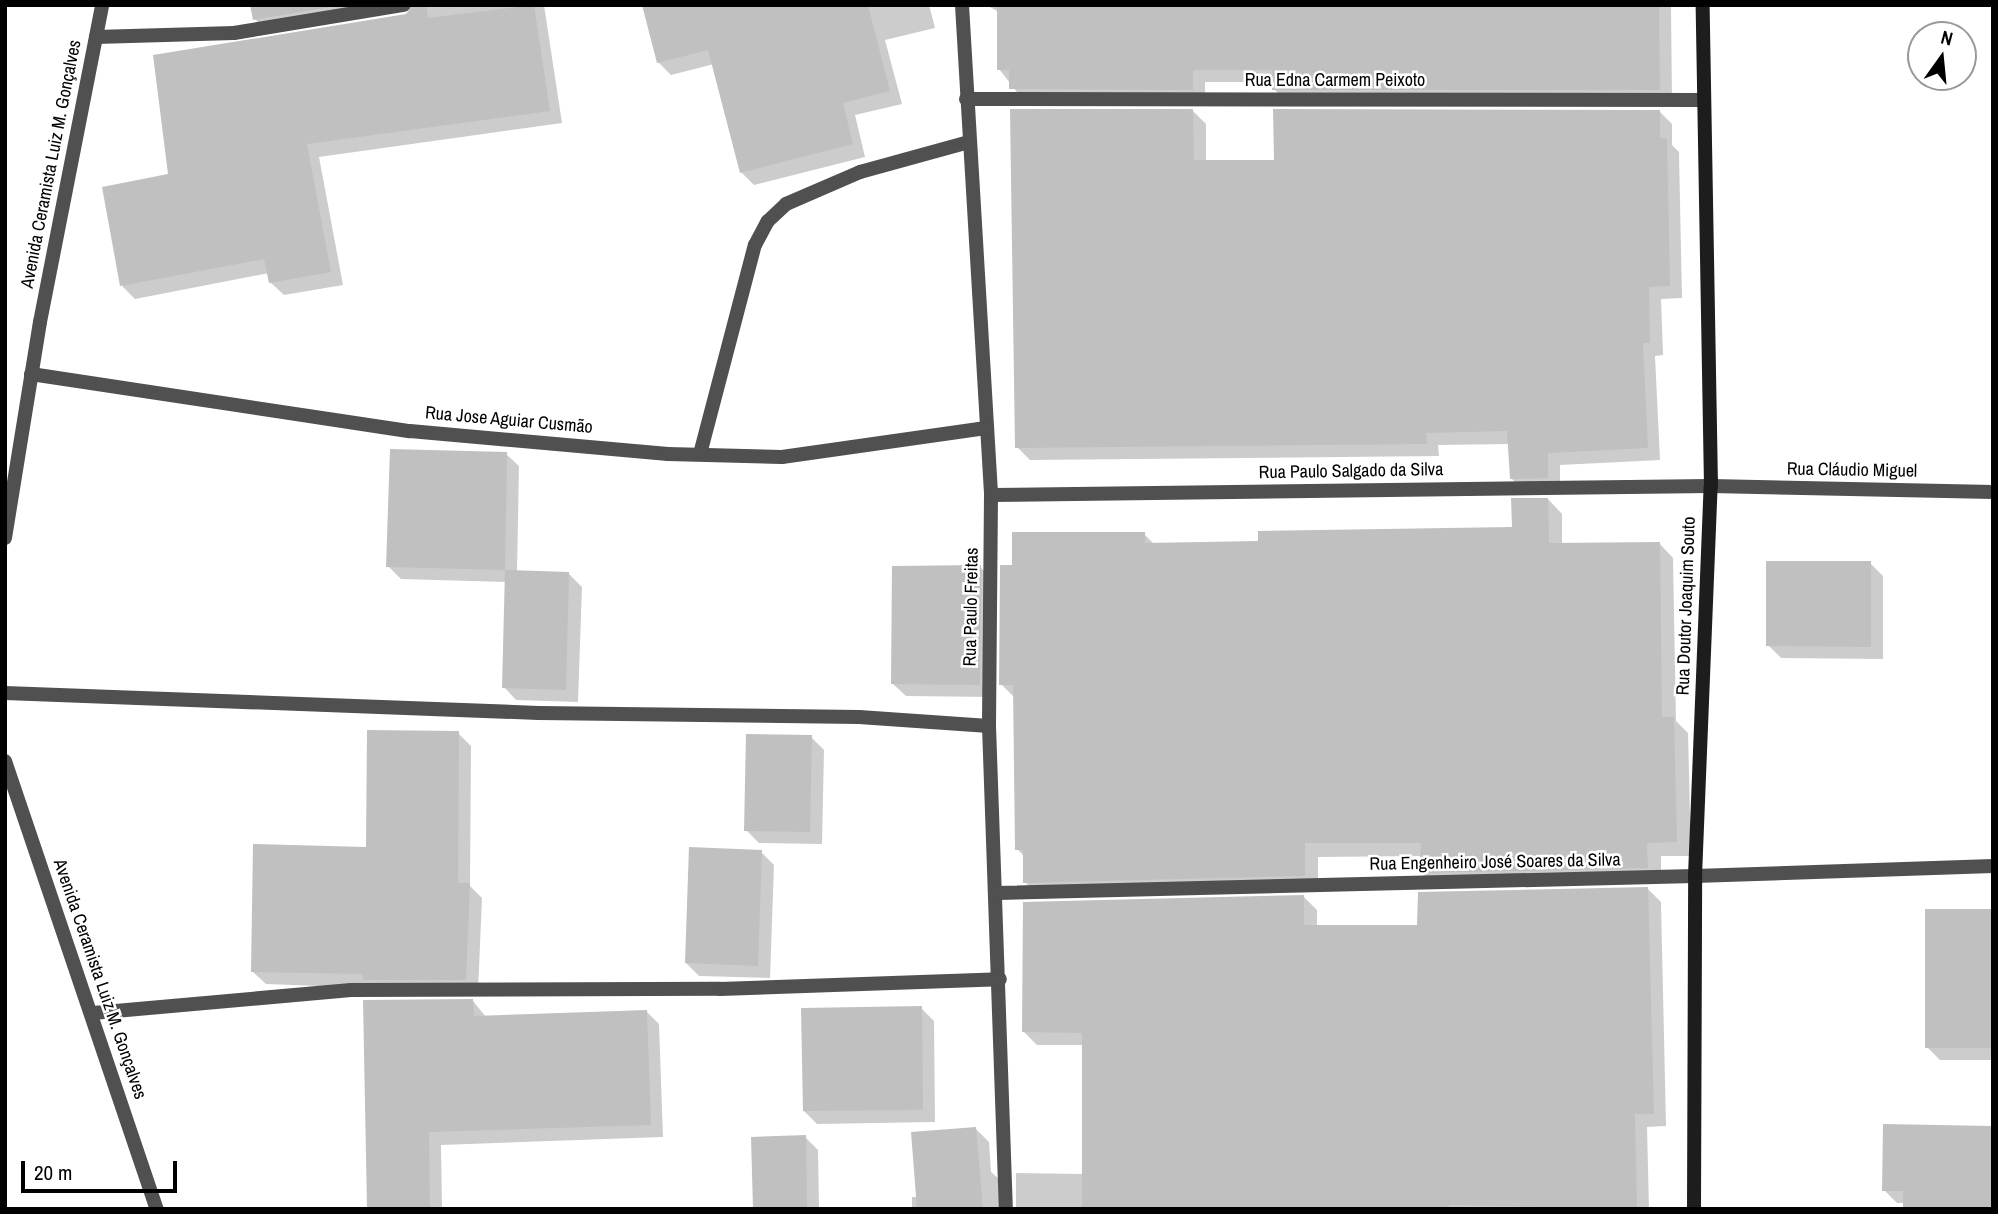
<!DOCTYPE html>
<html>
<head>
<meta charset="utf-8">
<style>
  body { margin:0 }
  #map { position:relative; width:1998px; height:1214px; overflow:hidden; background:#fff; font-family:"Archivo Narrow",sans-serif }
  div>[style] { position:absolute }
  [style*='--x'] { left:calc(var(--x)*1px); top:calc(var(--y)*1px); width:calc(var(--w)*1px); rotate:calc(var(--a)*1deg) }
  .shadow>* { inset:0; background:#0003 }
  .building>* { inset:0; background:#c0c0c0 }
  .lane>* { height:14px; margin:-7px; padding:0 7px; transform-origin:7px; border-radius:7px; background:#505050 }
  .street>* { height:14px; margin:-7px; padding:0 7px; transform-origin:7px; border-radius:7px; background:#505050 }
  .secondary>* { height:14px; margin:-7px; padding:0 7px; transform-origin:7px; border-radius:7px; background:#1d1d1d }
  span { translate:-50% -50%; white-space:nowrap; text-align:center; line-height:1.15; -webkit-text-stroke:5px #fff; paint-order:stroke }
  .street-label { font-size:18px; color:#000 }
  .frame { position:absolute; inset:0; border:7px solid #000; pointer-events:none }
  .north { position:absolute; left:1907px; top:21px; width:70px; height:70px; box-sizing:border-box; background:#fff; border:2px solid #999; border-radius:50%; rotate:15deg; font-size:19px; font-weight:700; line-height:28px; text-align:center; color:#000 }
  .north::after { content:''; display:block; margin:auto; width:24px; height:32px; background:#000; clip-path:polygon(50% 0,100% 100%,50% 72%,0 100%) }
  .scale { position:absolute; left:21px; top:1161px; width:156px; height:32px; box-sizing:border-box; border:4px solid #000; border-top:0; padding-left:9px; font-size:21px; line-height:24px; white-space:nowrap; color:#000; -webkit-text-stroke:5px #fff; paint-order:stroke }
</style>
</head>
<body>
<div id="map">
  <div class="shadow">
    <div style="clip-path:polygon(252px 5px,544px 5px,562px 123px,319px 157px,343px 285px,284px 295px,271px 283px,269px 273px,135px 299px,122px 286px,169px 176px,416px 8px,268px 32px,255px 19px)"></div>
    <div style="clip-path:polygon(644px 5px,929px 5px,935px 28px,885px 40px,902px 104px,855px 115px,865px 157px,754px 185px,741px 172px,714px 64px,671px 75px,658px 62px)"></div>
    <div style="clip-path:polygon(986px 5px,1671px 5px,1672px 102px,1287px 102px,1274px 89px,1274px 82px,1205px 82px,1205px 102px,1024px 101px,999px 69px,999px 12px)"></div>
    <div style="clip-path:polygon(1193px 111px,1206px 124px,1206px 162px,1276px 162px,1659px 111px,1672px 124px,1672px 145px,1679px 152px,1682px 298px,1661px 299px,1663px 355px,1655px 356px,1660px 460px,1560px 465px,1560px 491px,1524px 491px,1511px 478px,1510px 444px,1438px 445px,1439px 456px,1030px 460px,1017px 447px)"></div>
    <div style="clip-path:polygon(506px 454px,519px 466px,517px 572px,569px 574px,582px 587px,578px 702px,516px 700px,504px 687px,506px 582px,401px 579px,388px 566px)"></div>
    <div style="clip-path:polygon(1548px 499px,1562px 514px,1562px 545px,1659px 543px,1673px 558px,1676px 721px,1688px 733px,1691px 856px,1661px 856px,1661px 881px,1435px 887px,1421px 872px,1422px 856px,1318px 857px,1318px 889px,1039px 896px,1025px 882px,1025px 857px,1017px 849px,1015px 698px,1001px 684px,1014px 567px,1144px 534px,1154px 544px,1260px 543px,1514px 528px)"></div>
    <div style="clip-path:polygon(1870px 563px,1883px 576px,1883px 659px,1781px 658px,1768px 645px)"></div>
    <div style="clip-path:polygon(980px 567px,993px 580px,992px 697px,906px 696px,893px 684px)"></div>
    <div style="clip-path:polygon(458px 733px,471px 746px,470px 886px,482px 898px,478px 992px,266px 984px,253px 972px,368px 849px)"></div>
    <div style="clip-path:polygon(811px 737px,824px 750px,822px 844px,759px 843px,746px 830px)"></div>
    <div style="clip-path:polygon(761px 852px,774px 865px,770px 978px,699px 976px,686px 963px)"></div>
    <div style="clip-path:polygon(1648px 889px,1661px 902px,1666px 1126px,1647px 1127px,1649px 1209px,1016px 1209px,1016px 1173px,1084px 1174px,1084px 1045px,1037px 1045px,1024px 1032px,1304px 897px,1317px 910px,1317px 927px,1419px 927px)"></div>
    <div style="clip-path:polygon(1993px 911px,1993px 1060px,1940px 1060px,1927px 1047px)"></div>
    <div style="clip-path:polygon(473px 1001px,486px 1017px,646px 1011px,659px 1024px,663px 1137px,441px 1145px,442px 1209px,370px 1209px)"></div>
    <div style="clip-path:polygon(921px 1008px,934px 1021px,935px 1122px,817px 1124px,804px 1111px)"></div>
    <div style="clip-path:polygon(1993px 1128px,1905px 1203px,1897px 1203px,1884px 1190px)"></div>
    <div style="clip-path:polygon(976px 1129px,989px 1142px,991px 1172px,1007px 1186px,1008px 1209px,912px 1209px,912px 1197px,918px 1197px)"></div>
    <div style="clip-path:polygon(805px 1137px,818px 1150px,819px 1209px,755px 1209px)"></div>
  </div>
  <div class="building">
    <div style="clip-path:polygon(250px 5px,343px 5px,253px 20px)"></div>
    <div style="clip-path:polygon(413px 5px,426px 5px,428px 18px,534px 5px,550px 111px,307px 144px,331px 272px,269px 283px,264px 259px,120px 286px,102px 187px,168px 174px,153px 55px,406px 14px)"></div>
    <div style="clip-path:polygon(642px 5px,868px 5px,890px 91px,843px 103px,853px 144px,740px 173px,708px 50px,657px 63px)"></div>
    <div style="clip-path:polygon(997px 5px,1659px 5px,1660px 90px,1272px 90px,1272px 70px,1193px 70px,1193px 90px,1009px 89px,1009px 70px,997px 70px)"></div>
    <div style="clip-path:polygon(1010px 109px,1193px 109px,1194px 160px,1274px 160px,1273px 109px,1660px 110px,1660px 138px,1667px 138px,1670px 286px,1649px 287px,1650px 343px,1643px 343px,1648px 448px,1548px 453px,1548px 478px,1510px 479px,1507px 431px,1426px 433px,1427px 444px,1015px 448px)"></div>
    <div style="clip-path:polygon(390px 449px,507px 452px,505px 570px,386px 567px)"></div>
    <div style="clip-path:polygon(1511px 498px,1548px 498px,1549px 543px,1660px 542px,1662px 717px,1674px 717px,1677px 842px,1647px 843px,1648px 868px,1419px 873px,1421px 843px,1305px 843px,1305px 876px,1023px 883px,1023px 850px,1015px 850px,1013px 685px,999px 685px,1000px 565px,1012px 565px,1012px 532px,1145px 532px,1145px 543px,1258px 541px,1258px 531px,1512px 527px)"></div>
    <div style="clip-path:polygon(1766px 561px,1871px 561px,1871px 647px,1766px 646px)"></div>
    <div style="clip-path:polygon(981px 565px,980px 685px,891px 684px,892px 566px)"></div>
    <div style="clip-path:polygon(505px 570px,569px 572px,566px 690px,502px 688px)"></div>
    <div style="clip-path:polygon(367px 730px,459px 731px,458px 883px,470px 883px,466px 980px,363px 980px,362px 974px,251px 972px,253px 844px,366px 847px)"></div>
    <div style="clip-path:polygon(746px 734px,812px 735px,810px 832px,744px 831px)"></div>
    <div style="clip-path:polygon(689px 847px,762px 850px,758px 966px,685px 963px)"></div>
    <div style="clip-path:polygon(1648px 887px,1654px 1114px,1635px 1114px,1637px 1209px,1449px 1205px,1449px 1209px,1082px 1209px,1082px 1033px,1022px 1032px,1023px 902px,1304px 895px,1304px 925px,1417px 925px,1418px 892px)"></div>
    <div style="clip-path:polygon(1925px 909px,1993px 909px,1993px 1048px,1925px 1048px)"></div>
    <div style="clip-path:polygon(473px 999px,474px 1016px,647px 1010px,651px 1125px,429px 1132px,430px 1209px,367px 1209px,363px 1000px)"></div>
    <div style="clip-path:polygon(922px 1006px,923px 1110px,803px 1111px,801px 1008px)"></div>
    <div style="clip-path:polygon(1883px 1124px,1993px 1126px,1993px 1209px,1903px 1209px,1903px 1191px,1882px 1191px)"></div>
    <div style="clip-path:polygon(976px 1127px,983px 1209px,917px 1209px,911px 1132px)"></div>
    <div style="clip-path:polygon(806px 1135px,807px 1209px,753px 1209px,751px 1137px)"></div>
  </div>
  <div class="lane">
    <div style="--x:1695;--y:876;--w:298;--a:-1.9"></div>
  </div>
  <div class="street">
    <div style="--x:962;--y:5;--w:491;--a:86.6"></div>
    <div style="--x:991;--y:495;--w:231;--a:90.5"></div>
    <div style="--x:989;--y:726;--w:483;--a:88"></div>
    <div style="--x:96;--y:37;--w:138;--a:-1.7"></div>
    <div style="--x:234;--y:33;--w:172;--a:-9.4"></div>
    <div style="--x:966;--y:99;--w:737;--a:0.08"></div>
    <div style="--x:31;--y:374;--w:383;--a:8.6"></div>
    <div style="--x:410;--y:431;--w:259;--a:5.1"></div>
    <div style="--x:668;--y:454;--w:114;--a:1.5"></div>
    <div style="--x:782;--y:457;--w:206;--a:-8.1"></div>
    <div style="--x:700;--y:454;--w:216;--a:-75.3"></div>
    <div style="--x:755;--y:245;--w:27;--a:-62"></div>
    <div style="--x:768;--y:221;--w:25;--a:-43"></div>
    <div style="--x:786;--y:204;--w:81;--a:-23.4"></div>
    <div style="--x:860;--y:172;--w:113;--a:-15.4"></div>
    <div style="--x:991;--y:495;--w:720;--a:-0.72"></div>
    <div style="--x:1711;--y:486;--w:282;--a:1.2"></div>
    <div style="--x:5;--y:538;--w:219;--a:-80.8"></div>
    <div style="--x:40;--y:322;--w:323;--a:-78.9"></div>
    <div style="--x:5;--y:693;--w:534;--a:2.14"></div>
    <div style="--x:539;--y:713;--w:320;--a:0.7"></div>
    <div style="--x:859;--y:717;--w:130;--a:4"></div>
    <div style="--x:5;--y:761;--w:473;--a:71.3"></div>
    <div style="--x:998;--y:893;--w:697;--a:-1.4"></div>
    <div style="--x:93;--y:1013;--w:259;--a:-5.1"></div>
    <div style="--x:351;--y:990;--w:369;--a:-0.2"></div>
    <div style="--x:720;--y:989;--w:280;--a:-2"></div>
  </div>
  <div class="secondary">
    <div style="--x:1694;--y:1209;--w:333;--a:-89.8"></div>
    <div style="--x:1695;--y:876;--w:390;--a:-87.7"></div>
    <div style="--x:1711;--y:486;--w:481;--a:-91"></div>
  </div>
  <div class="street-label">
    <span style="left:1335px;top:80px">Rua Edna Carmem Peixoto</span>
    <span style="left:51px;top:164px;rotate:-79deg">Avenida Ceramista Luiz M. Gonçalves</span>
    <span style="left:509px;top:420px;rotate:5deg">Rua Jose Aguiar Cusmão</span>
    <span style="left:1852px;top:470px;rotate:1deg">Rua Cláudio Miguel</span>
    <span style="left:1351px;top:471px;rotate:-1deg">Rua Paulo Salgado da Silva</span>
    <span style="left:1686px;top:606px;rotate:-88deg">Rua Doutor Joaquim Souto</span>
    <span style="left:971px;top:607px;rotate:-89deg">Rua Paulo Freitas</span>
    <span style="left:1495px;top:862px;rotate:-1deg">Rua Engenheiro José Soares da Silva</span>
    <span style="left:100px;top:979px;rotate:71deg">Avenida Ceramista Luiz M. Gonçalves</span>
  </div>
  <div class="frame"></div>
  <div class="north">N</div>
  <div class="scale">20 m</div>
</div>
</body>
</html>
